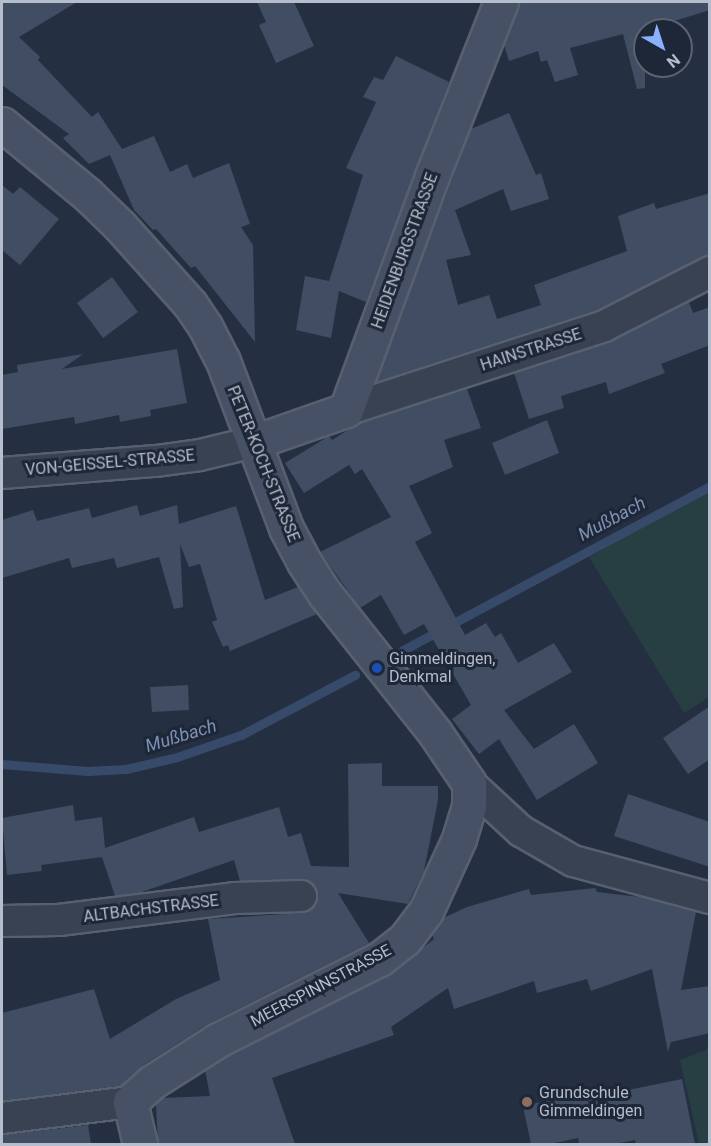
<!DOCTYPE html>
<html>
<head>
<meta charset="utf-8">
<style>
  body { margin:0 }
  #map { position:relative; width:711px; height:1146px; overflow:hidden; background:#243042; font-family:Roboto,sans-serif }
  div>[style] { position:absolute }
  [style*='--x'] { left:calc(var(--x)*1px); top:calc(var(--y)*1px); width:calc(var(--w)*1px); rotate:calc(var(--a)*1deg) }
  .green>* { inset:0; background:#273e43 }
  .stream>* { height:9px; margin:-4.5px; padding:0 4.5px; transform-origin:4.5px; border-radius:4.5px; background:#384a6a }
  .building>* { inset:0; background:#404d62 }
  .roads { filter:drop-shadow(2px 0 #57606f) drop-shadow(-2px 0 #57606f) drop-shadow(0 2px #57606f) drop-shadow(0 -2px #57606f) }
  .street>* { height:30px; margin:-15px; padding:0 15px; transform-origin:15px; border-radius:15px; background:#394252 }
  .secondary>* { height:33px; margin:-16.5px; padding:0 16.5px; transform-origin:16.5px; border-radius:16.5px; background:#475165 }
  .dots>* { width:16px; height:16px; translate:-50% -50%; box-sizing:border-box; border:3px solid #1e2737; border-radius:50% }
  span { translate:-50% -50%; white-space:nowrap; text-align:center; line-height:1.15; -webkit-text-stroke:6px #1e2737; paint-order:stroke }
  .street-label { font-size:16px; color:#b6bdcc }
  .poi-label { font-size:16px; color:#b6bdcc }
  .left { translate:0 -50%; text-align:left }
  .water-label { font-size:18px; color:#7c91b4; font-style:italic }
  .frame { position:absolute; inset:0; border:3px solid #b6bdcc; pointer-events:none }
  .north { position:absolute; left:633px; top:18px; width:60px; height:60px; box-sizing:border-box; background:#1e2737; border:2px solid #5b6373; border-radius:50%; rotate:141deg; font-size:16px; font-weight:700; line-height:24px; text-align:center; color:#b6bdcc }
  .north::after { content:''; display:block; margin:auto; width:21px; height:27px; background:#8ab1fd; clip-path:polygon(50% 0,100% 100%,50% 72%,0 100%) }
</style>
</head>
<body>
<div id="map">
  <div class="green">
    <div style="clip-path:polygon(709px 490px,709px 697px,684px 713px,589px 557px)"></div>
    <div style="clip-path:polygon(709px 1045px,709px 1144px,699px 1144px,680px 1060px,706px 1050px)"></div>
  </div>
  <div class="stream">
    <div style="--x:403;--y:650;--w:348;--a:-28.1"></div>
    <div style="--x:2;--y:764;--w:86;--a:4.7"></div>
    <div style="--x:88;--y:771;--w:38;--a:-3"></div>
    <div style="--x:126;--y:769;--w:52;--a:-13.2"></div>
    <div style="--x:177;--y:757;--w:68;--a:-19"></div>
    <div style="--x:241;--y:735;--w:129;--a:-27.8"></div>
  </div>
  <div class="building">
    <div style="clip-path:polygon(2px 2px,77px 2px,19px 37px,40px 57px,38px 60px,92px 117px,98px 112px,122px 149px,154px 136px,170px 172px,187px 164px,193px 178px,229px 163px,250px 224px,241px 227px,253px 245px,255px 342px,195px 266px,191px 268px,156px 229px,153px 230px,134px 210px,110px 155px,89px 164px,63px 138px,69px 134px,2px 85px)"></div>
    <div style="clip-path:polygon(257px 2px,294px 2px,314px 46px,276px 63px,259px 25px,266px 22px)"></div>
    <div style="clip-path:polygon(519px 2px,710px 2px,710px 10px,645px 30px,645px 88px,637px 89px,623px 34px,570px 48px,578px 75px,555px 82px,547px 60px,541px 62px,538px 51px,509px 61px,504px 45px)"></div>
    <div style="clip-path:polygon(396px 56px,449px 82px,366px 302px,339px 291px,331px 338px,296px 330px,305px 276px,329px 281px,363px 175px,346px 168px,376px 102px,363px 97px,374px 77px,383px 80px)"></div>
    <div style="clip-path:polygon(509px 113px,536px 175px,541px 173px,549px 199px,511px 211px,503px 189px,455px 210px,471px 255px,446px 260px,458px 305px,489px 295px,497px 319px,541px 305px,534px 285px,627px 251px,618px 216px,654px 203px,656px 209px,710px 193px,710px 255px,597px 310px,376px 382px,471px 129px)"></div>
    <div style="clip-path:polygon(2px 185px,13px 194px,20px 187px,59px 219px,20px 265px,2px 250px)"></div>
    <div style="clip-path:polygon(112px 277px,138px 312px,103px 338px,77px 303px)"></div>
    <div style="clip-path:polygon(689px 302px,693px 313px,710px 307px,710px 345px,661px 364px,665px 373px,609px 394px,606px 382px,561px 396px,564px 408px,529px 419px,514px 373px,610px 342px)"></div>
    <div style="clip-path:polygon(177px 349px,187px 403px,150px 410px,151px 416px,120px 422px,119px 415px,75px 424px,74px 417px,2px 429px,2px 375px,18px 372px,17px 365px,83px 354px,62px 369px)"></div>
    <div style="clip-path:polygon(467px 389px,481px 428px,444px 440px,453px 467px,409px 486px,432px 533px,415px 542px,465px 635px,486px 623px,495px 637px,501px 633px,518px 663px,554px 643px,572px 672px,504px 710px,534px 749px,574px 724px,598px 763px,537px 800px,499px 739px,479px 754px,452px 719px,471px 705px,424px 624px,404px 635px,381px 595px,360px 608px,320px 552px,391px 517px,362px 469px,355px 474px,349px 465px,304px 493px,285px 463px,329px 436px,332px 440px,358px 424px)"></div>
    <div style="clip-path:polygon(547px 420px,559px 453px,505px 475px,492px 443px)"></div>
    <div style="clip-path:polygon(137px 505px,140px 516px,177px 505px,179px 524px,236px 506px,265px 600px,298px 587px,317px 614px,230px 651px,228px 645px,223px 647px,212px 622px,217px 620px,200px 564px,189px 567px,180px 544px,183px 607px,174px 609px,159px 557px,117px 568px,114px 558px,72px 568px,69px 558px,2px 578px,2px 520px,33px 510px,37px 521px,89px 508px,92px 518px)"></div>
    <div style="clip-path:polygon(188px 685px,189px 710px,152px 712px,150px 687px)"></div>
    <div style="clip-path:polygon(710px 706px,710px 759px,688px 774px,663px 738px)"></div>
    <div style="clip-path:polygon(382px 763px,382px 786px,438px 786px,438px 800px,424px 871px,408px 904px,338px 893px,369px 943px,208px 1024px,142px 1066px,120px 1086px,2px 1101px,2px 1013px,94px 989px,110px 1039px,176px 999px,220px 980px,208px 919px,302px 913px,316px 905px,318px 896px,315px 886px,301px 879px,240px 881px,234px 860px,139px 893px,115px 896px,102px 857px,41px 865px,42px 871px,7px 875px,2px 818px,73px 805px,75px 821px,102px 817px,105px 848px,194px 817px,199px 832px,279px 807px,288px 837px,301px 833px,311px 866px,349px 867px,348px 764px)"></div>
    <div style="clip-path:polygon(628px 794px,710px 822px,710px 867px,614px 836px)"></div>
    <div style="clip-path:polygon(595px 888px,597px 892px,640px 897px,696px 912px,681px 990px,710px 986px,710px 1033px,671px 1042px,668px 1052px,652px 969px,591px 991px,587px 979px,537px 993px,534px 981px,454px 1009px,448px 988px,391px 1027px,394px 1035px,272px 1078px,295px 1144px,158px 1144px,156px 1104px,162px 1098px,210px 1096px,205px 1070px,227px 1056px,390px 974px,434px 939px,432px 934px,443px 918px,467px 907px,529px 889px,531px 895px)"></div>
    <div style="clip-path:polygon(682px 1079px,695px 1144px,636px 1144px,635px 1140px,614px 1144px,579px 1144px,578px 1138px,550px 1144px,531px 1144px,523px 1106px,593px 1091px,594px 1097px)"></div>
    <div style="clip-path:polygon(88px 1125px,91px 1144px,2px 1144px,2px 1135px)"></div>
  </div>
  <div class="roads">
    <div class="street">
      <div style="--x:346;--y:410;--w:271;--a:-18"></div>
      <div style="--x:604;--y:326;--w:119;--a:-27"></div>
      <div style="--x:2;--y:473;--w:154;--a:-4.5"></div>
      <div style="--x:156;--y:461;--w:44;--a:-7.8"></div>
      <div style="--x:200;--y:455;--w:56;--a:-13.5"></div>
      <div style="--x:469;--y:783;--w:71;--a:42.7"></div>
      <div style="--x:521;--y:831;--w:60;--a:30"></div>
      <div style="--x:573;--y:861;--w:142;--a:15.1"></div>
      <div style="--x:2;--y:921;--w:57;--a:-1"></div>
      <div style="--x:59;--y:920;--w:177;--a:-7.1"></div>
      <div style="--x:235;--y:898;--w:66;--a:-1.7"></div>
      <div style="--x:2;--y:1118;--w:129;--a:-7.1"></div>
    </div>
    <div class="secondary">
      <div style="--x:2;--y:124;--w:110;--a:39.5"></div>
      <div style="--x:87;--y:194;--w:46;--a:44.1"></div>
      <div style="--x:120;--y:226;--w:105;--a:48.1"></div>
      <div style="--x:190;--y:304;--w:27;--a:56"></div>
      <div style="--x:205;--y:326;--w:39;--a:63"></div>
      <div style="--x:223;--y:361;--w:178;--a:69.3"></div>
      <div style="--x:286;--y:528;--w:38;--a:62"></div>
      <div style="--x:304;--y:562;--w:38;--a:57"></div>
      <div style="--x:325;--y:594;--w:177;--a:51.6"></div>
      <div style="--x:435;--y:733;--w:60;--a:55.8"></div>
      <div style="--x:469;--y:783;--w:23;--a:90"></div>
      <div style="--x:469;--y:806;--w:34;--a:107"></div>
      <div style="--x:459;--y:839;--w:79;--a:114.6"></div>
      <div style="--x:426;--y:911;--w:35;--a:127"></div>
      <div style="--x:405;--y:939;--w:33;--a:142"></div>
      <div style="--x:379;--y:959;--w:180;--a:153.3"></div>
      <div style="--x:218;--y:1040;--w:78;--a:147.5"></div>
      <div style="--x:152;--y:1082;--w:30;--a:138"></div>
      <div style="--x:130;--y:1102;--w:43;--a:76.6"></div>
      <div style="--x:254;--y:442;--w:97;--a:-19.2"></div>
      <div style="--x:346;--y:410;--w:249;--a:-69.8"></div>
      <div style="--x:432;--y:176;--w:187;--a:-68.4"></div>
    </div>
  </div>
  <div class="dots">
    <div style="left:377px;top:668px;background:#1a4fb4"></div>
    <div style="left:527px;top:1102px;background:#8d6e63"></div>
  </div>
  <div class="street-label">
    <span style="left:405px;top:251px;rotate:-70deg">HEIDENBURGSTRASSE</span>
    <span style="left:531px;top:350px;rotate:-18deg">HAINSTRASSE</span>
    <span style="left:110px;top:463px;rotate:-5deg">VON-GEISSEL-STRASSE</span>
    <span style="left:263px;top:464px;rotate:68deg">PETER-KOCH-STRASSE</span>
    <span style="left:151px;top:909px;rotate:-7deg">ALTBACHSTRASSE</span>
    <span style="left:321px;top:986px;rotate:-28deg">MEERSPINNSTRASSE</span>
  </div>
  <div class="poi-label">
    <span class="left" style="left:389px;top:668px">Gimmeldingen,<br>Denkmal</span>
    <span class="left" style="left:539px;top:1102px">Grundschule<br>Gimmeldingen</span>
  </div>
  <div class="water-label">
    <span style="left:612px;top:519px;rotate:-28deg">Mußbach</span>
    <span style="left:181px;top:736px;rotate:-17deg">Mußbach</span>
  </div>
  <div class="frame"></div>
  <div class="north">N</div>
</div>
</body>
</html>
